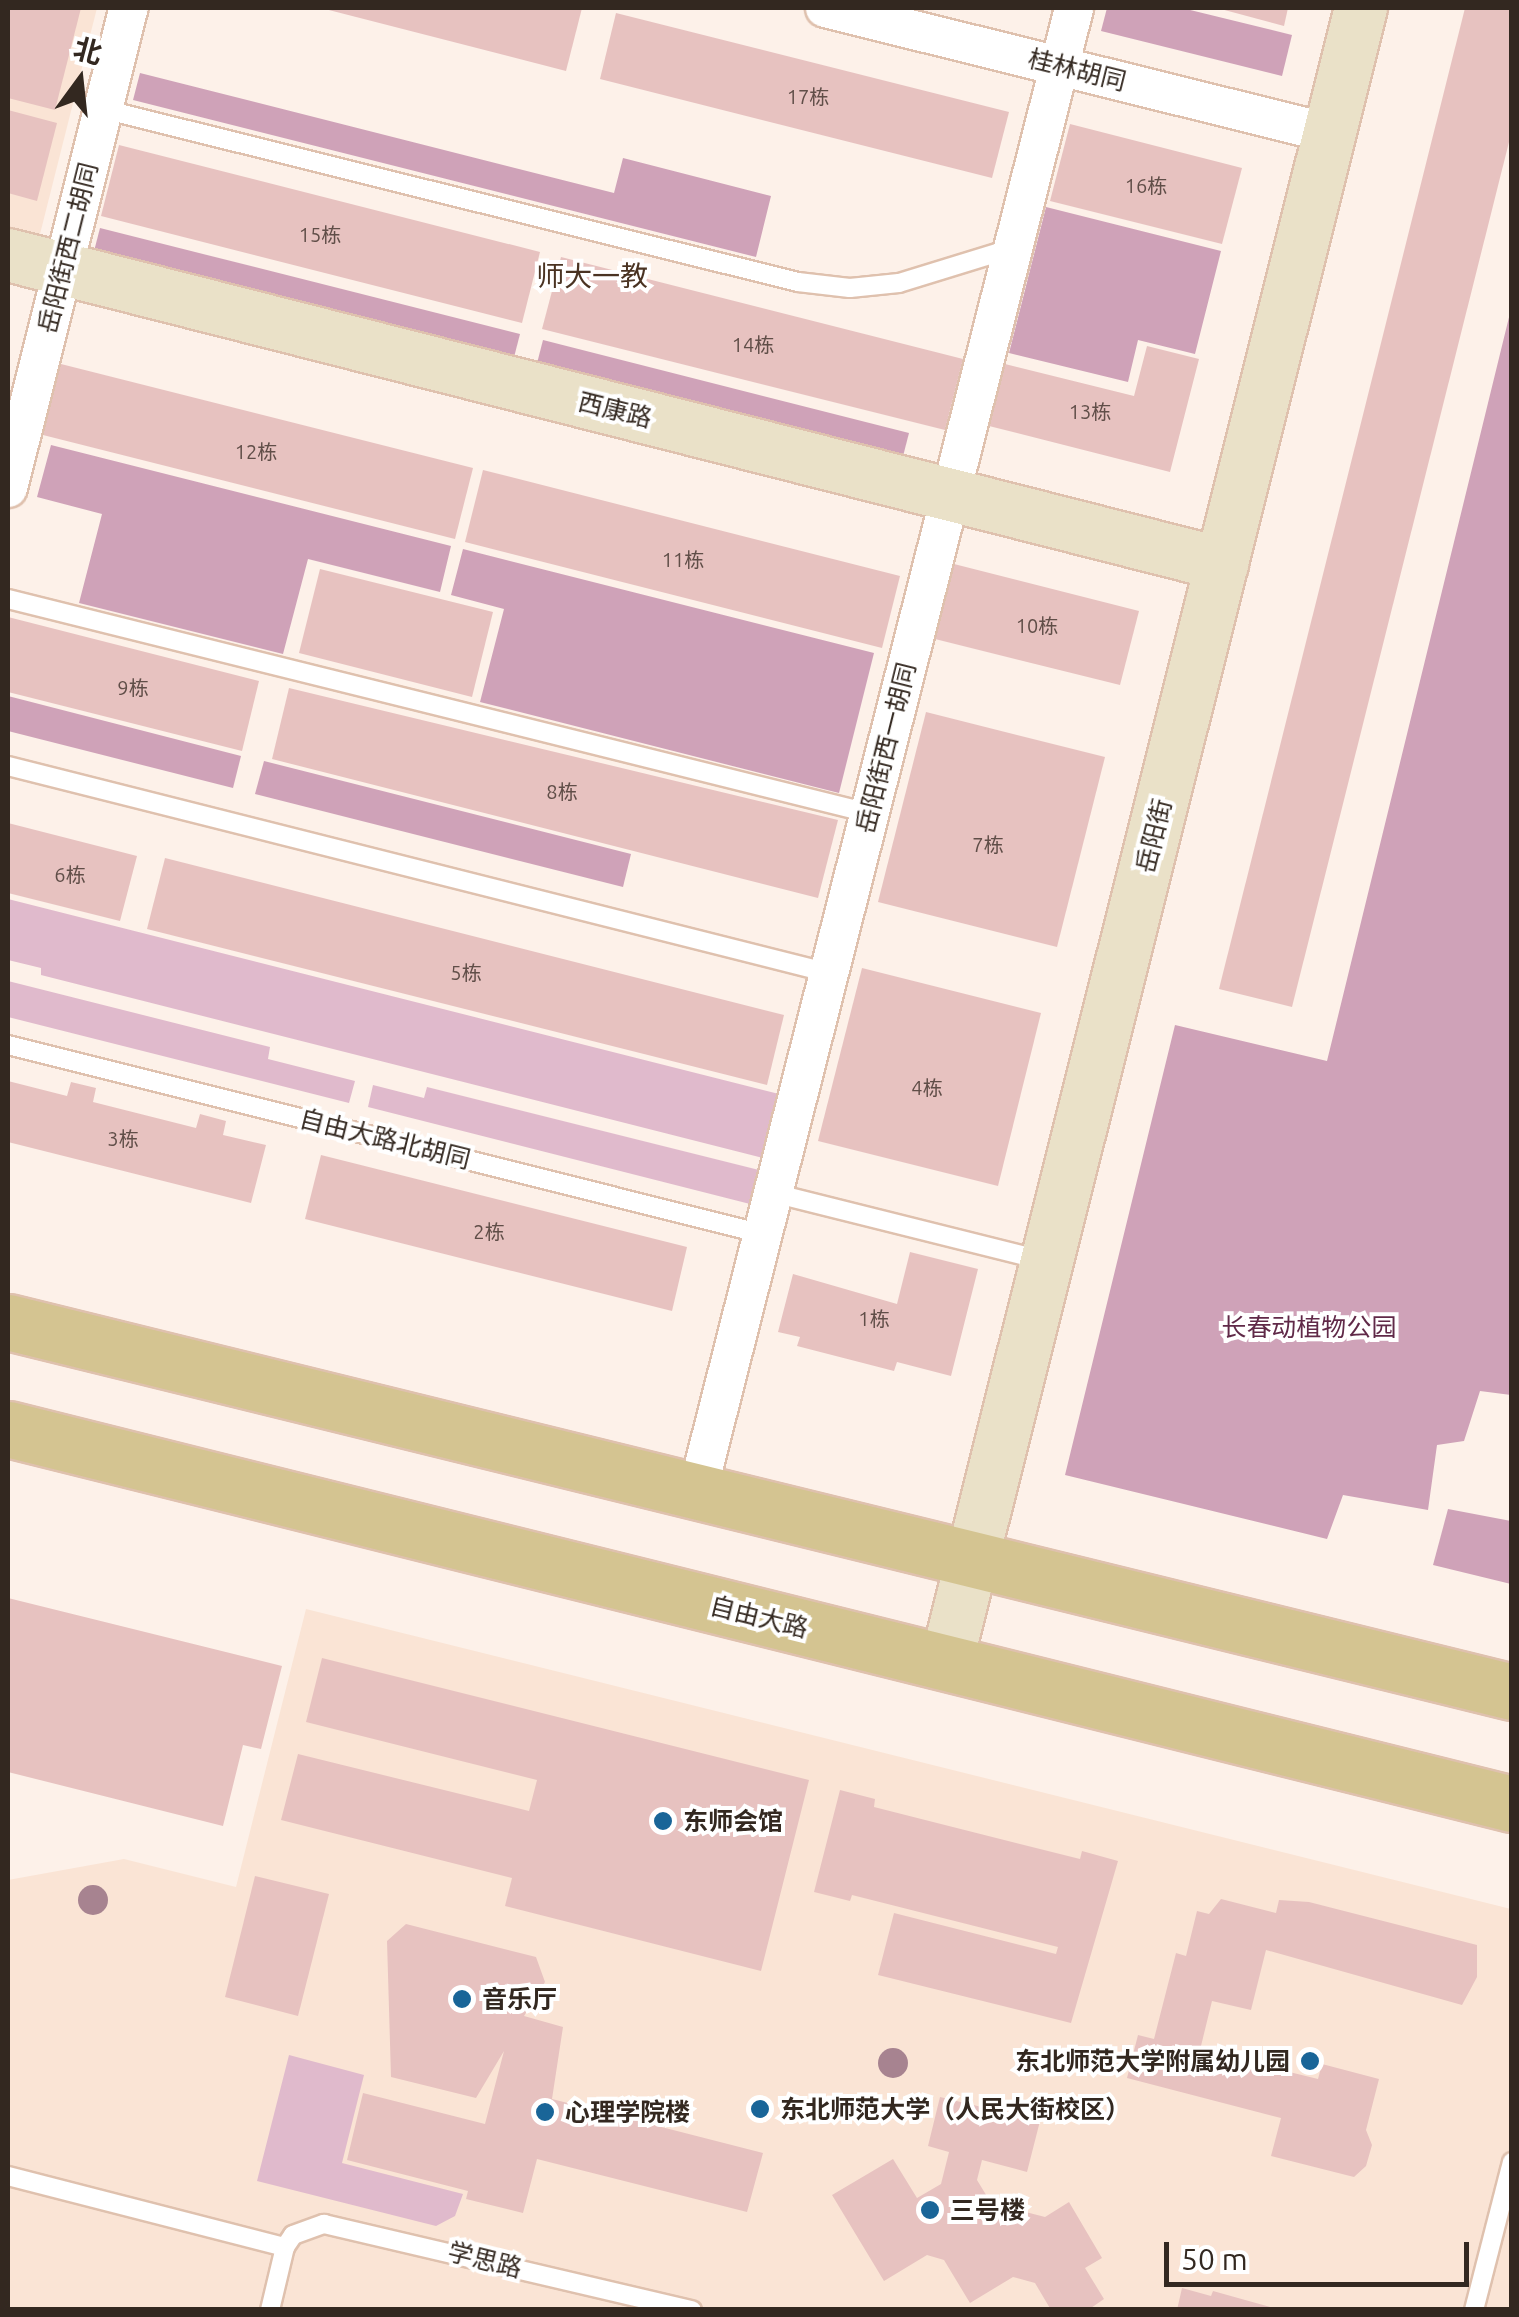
<!DOCTYPE html>
<html>
<head>
<meta charset="utf-8">
<style>
  body { margin:0 }
  #map { position:relative; width:1519px; height:2317px; overflow:hidden; background:#fdf1e9; font-family:Ubuntu,"Noto Sans SC",sans-serif }
  div>[style] { position:absolute }
  [style*='--x'] { left:calc(var(--x)*1px); top:calc(var(--y)*1px); width:calc(var(--w)*1px); rotate:calc(var(--a)*1deg) }
  .built>* { inset:0; background:#fae4d5 }
  .green>* { inset:0; background:#e0bacc }
  .forest>* { inset:0; background:#cfa2b8 }
  .building>* { inset:0; background:#e7c2c0 }
  .roads { filter:drop-shadow(2px 0 #dfc1ae) drop-shadow(-2px 0 #dfc1ae) drop-shadow(0 2px #dfc1ae) drop-shadow(0 -2px #dfc1ae) }
  .lane>* { height:18px; margin:-9px; padding:0 9px; transform-origin:9px; border-radius:9px; background:#fff }
  .street>* { height:38px; margin:-19px; padding:0 19px; transform-origin:19px; border-radius:19px; background:#fff }
  .secondary>* { height:52px; margin:-26px; padding:0 26px; transform-origin:26px; border-radius:26px; background:#eae1c8 }
  .primary>* { height:55px; margin:-27.5px; padding:0 27.5px; transform-origin:27.5px; border-radius:27.5px; background:#d4c491 }
  .trees>* { width:30px; height:30px; margin:-15px; border-radius:50%; background:#a78390 }
  .dots>* { width:28px; height:28px; translate:-50% -50%; box-sizing:border-box; border:5px solid #fff; border-radius:50% }
  span { translate:-50% -50%; white-space:nowrap; text-align:center; line-height:1.15; -webkit-text-stroke:8px #fff; paint-order:stroke }
  .number-label { font-size:20px; color:#604e48 }
  .number-label span { -webkit-text-stroke-width:0 }
  .street-label { font-size:25px; color:#332820 }
  .park-label { font-size:25px; color:#602948 }
  .poi-label { font-size:25px; color:#332820; font-weight:700 }
  .left { translate:0 -50%; text-align:left }
  .right { translate:-100% -50%; text-align:right }
  .neighbourhood-label { font-size:28px; color:#4a3322 }
  .frame { position:absolute; inset:0; border:10px solid #332820; pointer-events:none }
  .north { position:absolute; left:30px; top:30px; width:100px; height:100px; -webkit-text-stroke:8px #fff; paint-order:stroke; rotate:15deg; font-size:28px; font-weight:700; line-height:40px; text-align:center; color:#332820 }
  .north::after { content:''; display:block; margin:auto; width:35px; height:45px; background:#332820; clip-path:polygon(50% 0,100% 100%,50% 72%,0 100%) }
  .scale { position:absolute; left:1164px; top:2242px; width:305px; height:45px; box-sizing:border-box; border:5px solid #332820; border-top:0; padding-left:12px; font-size:30px; line-height:35px; white-space:nowrap; color:#332820; -webkit-text-stroke:8px #fff; paint-order:stroke }
</style>
</head>
<body>
<div id="map">
  <div class="built">
    <div style="clip-path:polygon(8px 8px,97px 8px,38px 242px,8px 235px)"></div>
    <div style="clip-path:polygon(306px 1609px,1511px 1909px,1511px 2309px,8px 2310px,8px 1880px,124px 1859px,236px 1887px)"></div>
  </div>
  <div class="green">
    <div style="clip-path:polygon(8px 899px,783px 1095px,767px 1159px,41px 975px,41px 968px,8px 960px)"></div>
    <div style="clip-path:polygon(8px 981px,270px 1047px,268px 1059px,355px 1081px,349px 1103px,8px 1017px)"></div>
    <div style="clip-path:polygon(373px 1085px,424px 1098px,427px 1087px,763px 1171px,754px 1205px,368px 1107px)"></div>
    <div style="clip-path:polygon(289px 2055px,364px 2075px,342px 2163px,463px 2194px,455px 2216px,436px 2226px,257px 2181px)"></div>
  </div>
  <div class="forest">
    <div style="clip-path:polygon(1107px 8px,1182px 8px,1292px 35px,1282px 76px,1101px 31px)"></div>
    <div style="clip-path:polygon(140px 73px,614px 193px,623px 158px,771px 196px,756px 257px,133px 100px)"></div>
    <div style="clip-path:polygon(1046px 207px,1221px 251px,1195px 354px,1138px 340px,1128px 382px,1009px 353px)"></div>
    <div style="clip-path:polygon(100px 228px,520px 334px,512px 365px,92px 259px)"></div>
    <div style="clip-path:polygon(1511px 309px,1511px 1395px,1480px 1391px,1464px 1441px,1437px 1445px,1428px 1510px,1343px 1495px,1327px 1539px,1065px 1475px,1175px 1025px,1327px 1061px)"></div>
    <div style="clip-path:polygon(543px 340px,909px 433px,901px 464px,535px 371px)"></div>
    <div style="clip-path:polygon(51px 445px,451px 546px,440px 592px,308px 559px,283px 654px,79px 603px,102px 514px,37px 497px)"></div>
    <div style="clip-path:polygon(463px 549px,874px 653px,839px 793px,480px 702px,504px 609px,451px 595px)"></div>
    <div style="clip-path:polygon(8px 696px,241px 756px,233px 788px,8px 731px)"></div>
    <div style="clip-path:polygon(264px 761px,631px 854px,623px 887px,255px 794px)"></div>
    <div style="clip-path:polygon(1448px 1509px,1511px 1521px,1511px 1584px,1433px 1565px)"></div>
  </div>
  <div class="building">
    <div style="clip-path:polygon(8px 8px,81px 8px,55px 110px,8px 98px)"></div>
    <div style="clip-path:polygon(321px 8px,582px 8px,566px 71px)"></div>
    <div style="clip-path:polygon(1217px 8px,1288px 8px,1284px 26px)"></div>
    <div style="clip-path:polygon(1465px 8px,1512px 8px,1512px 130px,1292px 1007px,1219px 989px)"></div>
    <div style="clip-path:polygon(616px 13px,1009px 112px,992px 178px,600px 79px)"></div>
    <div style="clip-path:polygon(8px 110px,57px 123px,37px 201px,8px 193px)"></div>
    <div style="clip-path:polygon(1070px 124px,1242px 168px,1222px 244px,1050px 201px)"></div>
    <div style="clip-path:polygon(119px 145px,540px 252px,522px 323px,101px 216px)"></div>
    <div style="clip-path:polygon(561px 257px,963px 359px,945px 430px,542px 329px)"></div>
    <div style="clip-path:polygon(1147px 346px,1199px 359px,1170px 472px,989px 426px,1005px 364px,1134px 396px)"></div>
    <div style="clip-path:polygon(57px 363px,473px 468px,455px 539px,39px 434px)"></div>
    <div style="clip-path:polygon(483px 470px,900px 576px,882px 648px,465px 542px)"></div>
    <div style="clip-path:polygon(954px 564px,1139px 611px,1120px 685px,935px 639px)"></div>
    <div style="clip-path:polygon(320px 569px,493px 612px,472px 697px,299px 653px)"></div>
    <div style="clip-path:polygon(8px 617px,259px 681px,242px 751px,8px 692px)"></div>
    <div style="clip-path:polygon(289px 688px,838px 820px,818px 898px,272px 759px)"></div>
    <div style="clip-path:polygon(926px 712px,1105px 757px,1057px 947px,878px 902px)"></div>
    <div style="clip-path:polygon(8px 823px,137px 856px,120px 921px,8px 893px)"></div>
    <div style="clip-path:polygon(165px 858px,784px 1015px,767px 1085px,147px 929px)"></div>
    <div style="clip-path:polygon(862px 968px,1041px 1013px,998px 1186px,818px 1141px)"></div>
    <div style="clip-path:polygon(8px 1081px,67px 1096px,71px 1082px,96px 1088px,93px 1102px,196px 1128px,200px 1114px,226px 1121px,223px 1135px,266px 1145px,251px 1203px,8px 1142px)"></div>
    <div style="clip-path:polygon(321px 1155px,687px 1247px,672px 1311px,305px 1219px)"></div>
    <div style="clip-path:polygon(910px 1252px,978px 1269px,951px 1376px,897px 1362px,894px 1371px,797px 1346px,800px 1337px,778px 1332px,793px 1274px,897px 1304px)"></div>
    <div style="clip-path:polygon(8px 1598px,282px 1666px,261px 1749px,243px 1745px,223px 1826px,8px 1772px)"></div>
    <div style="clip-path:polygon(322px 1658px,809px 1780px,761px 1971px,505px 1906px,512px 1878px,281px 1820px,298px 1754px,529px 1811px,537px 1780px,306px 1722px)"></div>
    <div style="clip-path:polygon(840px 1790px,875px 1799px,874px 1807px,937px 1823px,1080px 1859px,1082px 1851px,1118px 1861px,1071px 2023px,878px 1975px,894px 1913px,1056px 1954px,1058px 1947px,852px 1895px,850px 1901px,814px 1892px)"></div>
    <div style="clip-path:polygon(255px 1876px,329px 1894px,298px 2016px,225px 1997px)"></div>
    <div style="clip-path:polygon(1221px 1899px,1276px 1913px,1279px 1900px,1309px 1902px,1477px 1945px,1477px 1977px,1462px 2005px,1266px 1950px,1251px 2010px,1212px 2001px,1200px 2050px,1318px 2079px,1322px 2064px,1379px 2079px,1366px 2130px,1372px 2145px,1366px 2166px,1354px 2177px,1271px 2156px,1281px 2118px,1127px 2078px,1138px 2035px,1154px 2039px,1176px 1953px,1186px 1956px,1197px 1911px,1209px 1914px)"></div>
    <div style="clip-path:polygon(406px 1924px,536px 1957px,545px 1982px,524px 2016px,563px 2027px,552px 2099px,763px 2153px,747px 2212px,537px 2159px,523px 2213px,466px 2199px,468px 2191px,347px 2160px,363px 2093px,485px 2124px,504px 2051px,476px 2098px,391px 2077px,387px 1941px)"></div>
    <div style="clip-path:polygon(940px 2097px,1040px 2121px,1027px 2172px,982px 2160px,977px 2180px,991px 2203px,1045px 2217px,1069px 2202px,1102px 2258px,1085px 2268px,1104px 2299px,1088px 2310px,1051px 2310px,1035px 2283px,1013px 2277px,970px 2303px,944px 2260px,927px 2255px,884px 2281px,832px 2195px,893px 2159px,917px 2198px,941px 2184px,949px 2152px,928px 2146px)"></div>
    <div style="clip-path:polygon(1182px 2288px,1211px 2296px,1213px 2291px,1281px 2310px,1177px 2310px)"></div>
  </div>
  <div class="roads">
    <div class="lane">
      <div style="--x:103;--y:109;--w:716;--a:13.98"></div>
      <div style="--x:798;--y:282;--w:52;--a:6.6"></div>
      <div style="--x:850;--y:288;--w:49;--a:-5.8"></div>
      <div style="--x:899;--y:283;--w:119;--a:-17.1"></div>
      <div style="--x:8;--y:599;--w:887;--a:13.96"></div>
      <div style="--x:8;--y:766;--w:847;--a:14.15"></div>
      <div style="--x:8;--y:1045;--w:778;--a:14.05"></div>
      <div style="--x:773;--y:1193;--w:277;--a:14"></div>
      <div style="--x:8;--y:2176;--w:286;--a:14.4"></div>
      <div style="--x:270;--y:2310;--w:65;--a:-76.6"></div>
      <div style="--x:285;--y:2247;--w:14;--a:-56"></div>
      <div style="--x:293;--y:2235;--w:33;--a:-20"></div>
      <div style="--x:324;--y:2224;--w:378;--a:13.2"></div>
      <div style="--x:1474;--y:2310;--w:153;--a:-75.6"></div>
    </div>
    <div class="street">
      <div style="--x:825;--y:8;--w:519;--a:13.93"></div>
      <div style="--x:8;--y:488;--w:495;--a:-75.9"></div>
      <div style="--x:698;--y:1489;--w:1528;--a:-75.75"></div>
    </div>
    <div class="secondary">
      <div style="--x:8;--y:255;--w:1253;--a:14.28"></div>
      <div style="--x:946;--y:1664;--w:1707;--a:-75.93"></div>
    </div>
    <div class="primary">
      <div style="--x:8;--y:1322;--w:1549;--a:13.82"></div>
      <div style="--x:8;--y:1429;--w:1550;--a:14"></div>
    </div>
  </div>
  <div class="trees">
    <div style="left:93px;top:1900px"></div>
    <div style="left:893px;top:2063px"></div>
  </div>
  <div class="dots">
    <div style="left:663px;top:1821px;background:#196598"></div>
    <div style="left:462px;top:1999px;background:#196598"></div>
    <div style="left:1310px;top:2061px;background:#196598"></div>
    <div style="left:760px;top:2109px;background:#196598"></div>
    <div style="left:545px;top:2112px;background:#196598"></div>
    <div style="left:930px;top:2210px;background:#196598"></div>
  </div>
  <div class="number-label">
    <span style="left:808px;top:96px">17栋</span>
    <span style="left:1146px;top:185px">16栋</span>
    <span style="left:320px;top:234px">15栋</span>
    <span style="left:753px;top:344px">14栋</span>
    <span style="left:1090px;top:411px">13栋</span>
    <span style="left:256px;top:451px">12栋</span>
    <span style="left:683px;top:559px">11栋</span>
    <span style="left:1037px;top:625px">10栋</span>
    <span style="left:133px;top:687px">9栋</span>
    <span style="left:562px;top:791px">8栋</span>
    <span style="left:988px;top:844px">7栋</span>
    <span style="left:70px;top:874px">6栋</span>
    <span style="left:466px;top:972px">5栋</span>
    <span style="left:927px;top:1087px">4栋</span>
    <span style="left:123px;top:1138px">3栋</span>
    <span style="left:489px;top:1231px">2栋</span>
    <span style="left:874px;top:1318px">1栋</span>
  </div>
  <div class="street-label">
    <span style="left:1077px;top:70px;rotate:14deg">桂林胡同</span>
    <span style="left:68px;top:248px;rotate:-76deg">岳阳街西二胡同</span>
    <span style="left:615px;top:410px;rotate:14deg">西康路</span>
    <span style="left:886px;top:748px;rotate:-76deg">岳阳街西一胡同</span>
    <span style="left:1154px;top:836px;rotate:-76deg">岳阳街</span>
    <span style="left:385px;top:1139px;rotate:14deg">自由大路北胡同</span>
    <span style="left:759px;top:1617px;rotate:14deg">自由大路</span>
    <span style="left:485px;top:2260px;rotate:14deg">学思路</span>
  </div>
  <div class="park-label">
    <span style="left:1309px;top:1327px">长春动植物公园</span>
  </div>
  <div class="poi-label">
    <span class="left" style="left:683px;top:1821px">东师会馆</span>
    <span class="left" style="left:482px;top:1999px">音乐厅</span>
    <span class="right" style="left:1290px;top:2061px">东北师范大学附属幼儿园</span>
    <span class="left" style="left:780px;top:2109px">东北师范大学（人民大街校区）</span>
    <span class="left" style="left:565px;top:2112px">心理学院楼</span>
    <span class="left" style="left:950px;top:2210px">三号楼</span>
  </div>
  <div class="neighbourhood-label">
    <span style="left:592px;top:276px">师大一教</span>
  </div>
  <div class="frame"></div>
  <div class="north">北</div>
  <div class="scale">50 m</div>
</div>
</body>
</html>
